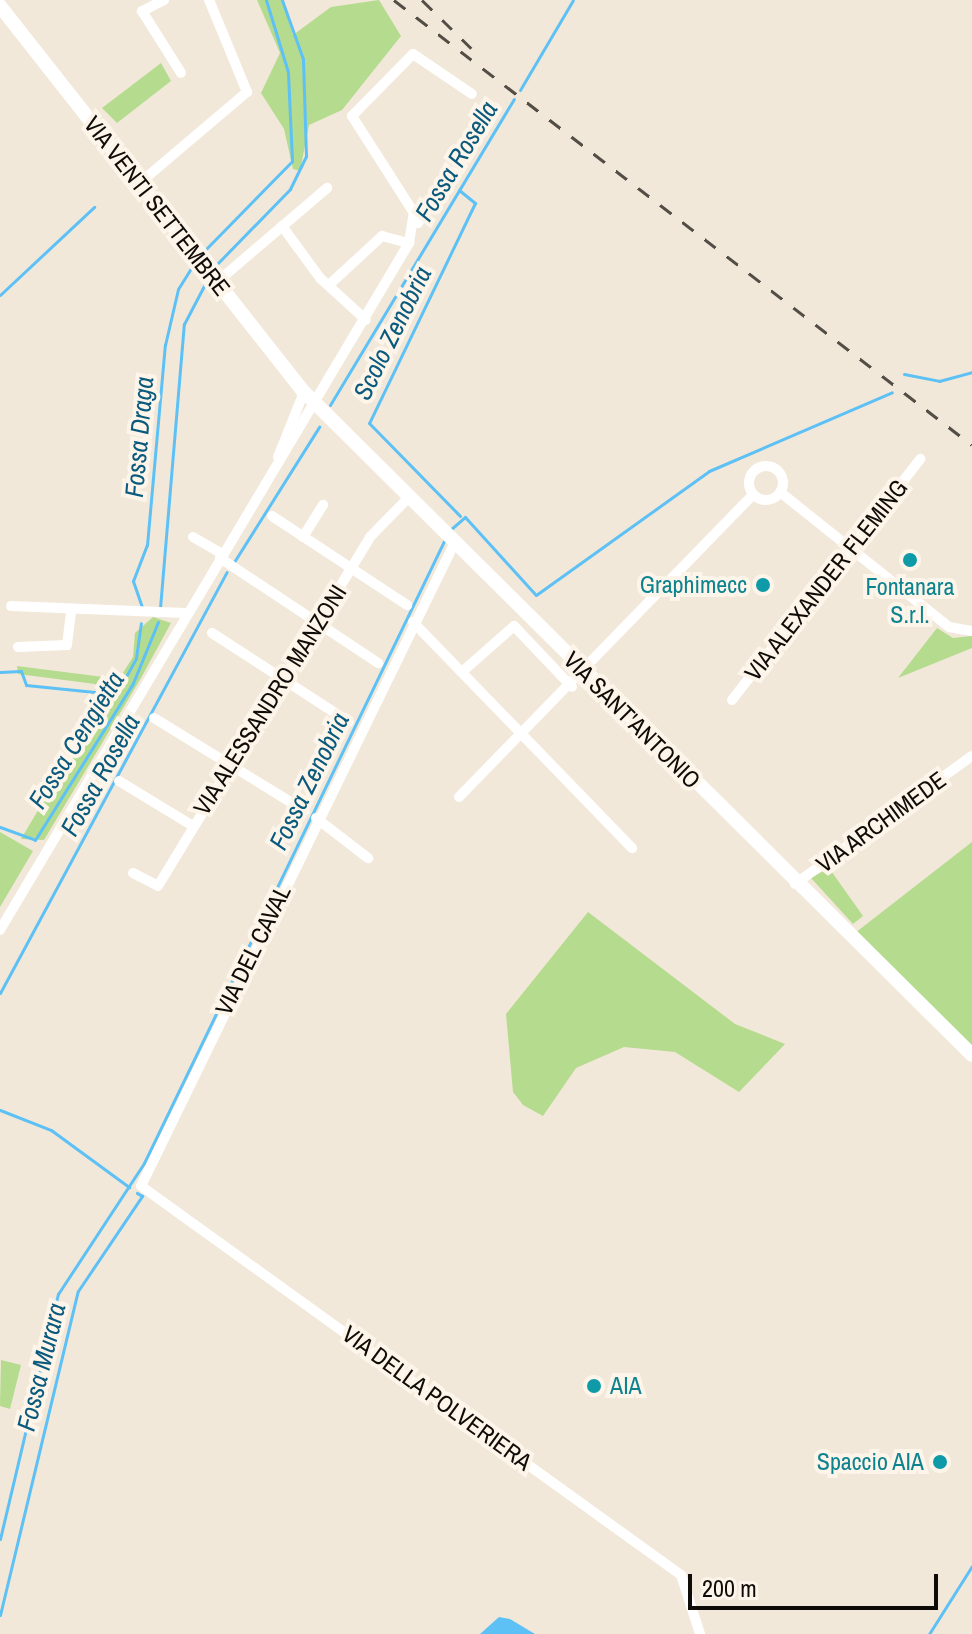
<!DOCTYPE html>
<html>
<head>
<meta charset="utf-8">
<style>
  body { margin:0 }
  #map { position:relative; width:972px; height:1634px; overflow:hidden; background:#f2e8d9; font-family:"Archivo Narrow",sans-serif }
  div>[style] { position:absolute }
  [style*='--x'] { left:calc(var(--x)*1px); top:calc(var(--y)*1px); width:calc(var(--w)*1px); rotate:calc(var(--a)*1deg) }
  .green>* { inset:0; background:#b4db8e }
  .water>* { inset:0; background:#5ec1f6 }
  .stream>* { height:3px; margin:-1.5px; padding:0 1.5px; transform-origin:1.5px; border-radius:1.5px; background:#5ec1f6 }
  .minor>* { height:10px; margin:-5px; padding:0 5px; transform-origin:5px; border-radius:5px; background:#fff }
  .minor>.ring { margin:-5px; padding:0; box-sizing:content-box; background:none; border:10px solid #fff; border-radius:50% }
  .major>* { height:14px; margin:-7px; padding:0 7px; transform-origin:7px; border-radius:7px; background:#fff }
  .rail>* { height:3px; margin-top:-1.5px; transform-origin:0; background:repeating-linear-gradient(90deg,#524d45 0 14px,transparent 0 28px) }
  .dots>* { width:22px; height:22px; translate:-50% -50%; box-sizing:border-box; border:4px solid #fef5ea; border-radius:50% }
  span { translate:-50% -50%; white-space:nowrap; text-align:center; line-height:1.15; -webkit-text-stroke:8px #fef5ea; paint-order:stroke }
  .street-label { font-size:24px; color:#0f0c07 }
  .culture-label { font-size:24px; color:#0d838f }
  .right { translate:-100% -50%; text-align:right }
  .left { translate:0 -50%; text-align:left }
  .water-label { font-size:26px; color:#0a5a7d; font-style:italic }
  .scale { position:absolute; left:688px; top:1574px; width:250px; height:36px; box-sizing:border-box; border:4px solid #0f0c07; border-top:0; padding-left:10px; font-size:24px; line-height:28px; white-space:nowrap; color:#0f0c07; -webkit-text-stroke:6px #fef5ea; paint-order:stroke }
</style>
</head>
<body>
<div id="map">
  <div class="green">
    <div style="clip-path:polygon(257px 0,282px 0,293px 35px,331px 7px,379px 0,401px 36px,342px 110px,309px 125px,300px 171px,293px 169px,284px 129px,261px 93px,280px 53px)"></div>
    <div style="clip-path:polygon(161px 63px,171px 81px,117px 123px,102px 108px)"></div>
    <div style="clip-path:polygon(153px 617px,171px 623px,141px 678px,44px 840px,21px 839px,104px 699px,95px 684px,18px 674px,17px 666px,119px 679px,133px 657px,135px 633px)"></div>
    <div style="clip-path:polygon(937px 628px,953px 638px,972px 636px,972px 648px,898px 678px)"></div>
    <div style="clip-path:polygon(0 832px,33px 851px,0 907px)"></div>
    <div style="clip-path:polygon(972px 842px,972px 1048px,855px 933px)"></div>
    <div style="clip-path:polygon(829px 868px,863px 916px,853px 924px,811px 878px)"></div>
    <div style="clip-path:polygon(588px 912px,735px 1024px,785px 1044px,739px 1092px,675px 1052px,624px 1047px,576px 1068px,543px 1116px,523px 1105px,513px 1092px,506px 1014px)"></div>
    <div style="clip-path:polygon(1px 1360px,21px 1365px,10px 1409px,0 1406px)"></div>
  </div>
  <div class="water">
    <div style="clip-path:polygon(499px 1617px,510px 1619px,535px 1634px,480px 1634px)"></div>
  </div>
  <div class="stream">
    <div style="--x:520;--y:90;--w:104;--a:-59.5"></div>
    <div style="--x:459;--y:190;--w:21;--a:39"></div>
    <div style="--x:475;--y:203;--w:244;--a:115.7"></div>
    <div style="--x:369;--y:423;--w:130;--a:45.6"></div>
    <div style="--x:204;--y:251;--w:126;--a:-45.6"></div>
    <div style="--x:292;--y:161;--w:89;--a:-92.6"></div>
    <div style="--x:288;--y:72;--w:75;--a:-107"></div>
    <div style="--x:214;--y:267;--w:109;--a:-45.7"></div>
    <div style="--x:290;--y:189;--w:37;--a:-64"></div>
    <div style="--x:306;--y:156;--w:97;--a:-91.8"></div>
    <div style="--x:303;--y:59;--w:63;--a:-109.6"></div>
    <div style="--x:0;--y:295;--w:129;--a:-43.1"></div>
    <div style="--x:904;--y:374;--w:36;--a:11"></div>
    <div style="--x:939;--y:381;--w:34;--a:-15"></div>
    <div style="--x:330;--y:405;--w:357;--a:-59"></div>
    <div style="--x:450;--y:530;--w:20;--a:-41"></div>
    <div style="--x:465;--y:517;--w:105;--a:47.7"></div>
    <div style="--x:536;--y:595;--w:213;--a:-35.6"></div>
    <div style="--x:709;--y:471;--w:199;--a:-23.3"></div>
    <div style="--x:234;--y:562;--w:160;--a:-57.8"></div>
    <div style="--x:160;--y:608;--w:285;--a:-85.2"></div>
    <div style="--x:184;--y:324;--w:50;--a:-62.4"></div>
    <div style="--x:143;--y:610;--w:31;--a:-109"></div>
    <div style="--x:133;--y:581;--w:39;--a:-69"></div>
    <div style="--x:147;--y:545;--w:201;--a:-84.9"></div>
    <div style="--x:165;--y:345;--w:57;--a:-76.9"></div>
    <div style="--x:178;--y:289;--w:31;--a:-58"></div>
    <div style="--x:0;--y:672;--w:21;--a:-3"></div>
    <div style="--x:21;--y:671;--w:15;--a:70"></div>
    <div style="--x:26;--y:685;--w:79;--a:5.8"></div>
    <div style="--x:105;--y:693;--w:23;--a:-34"></div>
    <div style="--x:124;--y:680;--w:25;--a:-61"></div>
    <div style="--x:136;--y:658;--w:35;--a:-82"></div>
    <div style="--x:0;--y:827;--w:37;--a:20"></div>
    <div style="--x:35;--y:840;--w:185;--a:-58"></div>
    <div style="--x:133;--y:683;--w:66;--a:-67.7"></div>
    <div style="--x:0;--y:993;--w:478;--a:-61.7"></div>
    <div style="--x:0;--y:1110;--w:55;--a:21.4"></div>
    <div style="--x:51;--y:1130;--w:97;--a:36.2"></div>
    <div style="--x:0;--y:1539;--w:252;--a:-76.7"></div>
    <div style="--x:58;--y:1294;--w:157;--a:-56.7"></div>
    <div style="--x:144;--y:1163;--w:691;--a:-64.25"></div>
    <div style="--x:0;--y:1615;--w:333;--a:-76.5"></div>
    <div style="--x:78;--y:1291;--w:115;--a:-56"></div>
    <div style="--x:142;--y:1196;--w:6;--a:-149"></div>
    <div style="--x:929;--y:1634;--w:80;--a:-57.7"></div>
  </div>
  <div class="minor">
    <div style="--x:164;--y:0;--w:25;--a:153"></div>
    <div style="--x:142;--y:11;--w:73;--a:57.8"></div>
    <div style="--x:142;--y:181;--w:138;--a:-40.3"></div>
    <div style="--x:247;--y:92;--w:100;--a:-112.4"></div>
    <div style="--x:418;--y:223;--w:62;--a:-54.8"></div>
    <div style="--x:282;--y:226;--w:64;--a:53.8"></div>
    <div style="--x:320;--y:278;--w:62;--a:42.4"></div>
    <div style="--x:217;--y:282;--w:145;--a:-40.5"></div>
    <div style="--x:330;--y:284;--w:71;--a:-42.7"></div>
    <div style="--x:382;--y:236;--w:28;--a:15"></div>
    <div style="--x:278;--y:457;--w:70;--a:-68.2"></div>
    <div class="ring" style="left:749px;top:466px;width:24px;height:24px"></div>
    <div style="--x:780;--y:492;--w:216;--a:38.6"></div>
    <div style="--x:949;--y:627;--w:23;--a:10"></div>
    <div style="--x:272;--y:516;--w:162;--a:33.4"></div>
    <div style="--x:193;--y:537;--w:34;--a:30"></div>
    <div style="--x:303;--y:537;--w:38;--a:-58"></div>
    <div style="--x:454;--y:544;--w:714;--a:115.99"></div>
    <div style="--x:141;--y:1186;--w:666;--a:35.77"></div>
    <div style="--x:681;--y:1575;--w:62;--a:72.1"></div>
    <div style="--x:220;--y:558;--w:190;--a:33.6"></div>
    <div style="--x:11;--y:606;--w:174;--a:2.3"></div>
    <div style="--x:413;--y:622;--w:315;--a:45.9"></div>
    <div style="--x:212;--y:633;--w:163;--a:33"></div>
    <div style="--x:18;--y:647;--w:49;--a:-2.3"></div>
    <div style="--x:67;--y:645;--w:34;--a:-83"></div>
    <div style="--x:463;--y:671;--w:68;--a:-41.4"></div>
    <div style="--x:514;--y:626;--w:84;--a:46.4"></div>
    <div style="--x:732;--y:700;--w:306;--a:-52"></div>
    <div style="--x:154;--y:718;--w:177;--a:31.6"></div>
    <div style="--x:119;--y:781;--w:87;--a:31.3"></div>
    <div style="--x:459;--y:797;--w:421;--a:-45.8"></div>
    <div style="--x:316;--y:818;--w:66;--a:37.6"></div>
    <div style="--x:133;--y:873;--w:28;--a:27"></div>
    <div style="--x:158;--y:886;--w:408;--a:-58.7"></div>
    <div style="--x:370;--y:537;--w:56;--a:-45.7"></div>
    <div style="--x:795;--y:884;--w:218;--a:-35.9"></div>
    <div style="--x:0;--y:930;--w:800;--a:-59.23"></div>
    <div style="--x:409;--y:243;--w:30;--a:-81"></div>
    <div style="--x:414;--y:213;--w:115;--a:-122.6"></div>
    <div style="--x:352;--y:116;--w:87;--a:-45.5"></div>
    <div style="--x:413;--y:54;--w:71;--a:34.1"></div>
  </div>
  <div class="major">
    <div style="--x:0;--y:6;--w:491;--a:51.8"></div>
    <div style="--x:304;--y:392;--w:941;--a:44.78"></div>
  </div>
  <div class="rail">
    <div style="--x:394;--y:0;--w:729;--a:37.59"></div>
    <div style="--x:422;--y:0;--w:69;--a:44.4"></div>
  </div>
  <div class="dots">
    <div style="left:910px;top:560px;background:#0f9aa8"></div>
    <div style="left:763px;top:585px;background:#0f9aa8"></div>
    <div style="left:594px;top:1386px;background:#0f9aa8"></div>
    <div style="left:940px;top:1462px;background:#0f9aa8"></div>
  </div>
  <div class="street-label">
    <span style="left:157px;top:206px;rotate:52deg">VIA VENTI SETTEMBRE</span>
    <span style="left:826px;top:580px;rotate:-52deg">VIA ALEXANDER FLEMING</span>
    <span style="left:270px;top:700px;rotate:-58deg">VIA ALESSANDRO MANZONI</span>
    <span style="left:632px;top:720px;rotate:45deg">VIA SANT'ANTONIO</span>
    <span style="left:881px;top:822px;rotate:-36deg">VIA ARCHIMEDE</span>
    <span style="left:253px;top:950px;rotate:-64deg">VIA DEL CAVAL</span>
    <span style="left:437px;top:1398px;rotate:36deg">VIA DELLA POLVERIERA</span>
  </div>
  <div class="culture-label">
    <span class="right" style="left:747px;top:585px">Graphimecc</span>
    <span style="left:910px;top:601px">Fontanara<br>S.r.l.</span>
    <span class="left" style="left:610px;top:1386px">AIA</span>
    <span class="right" style="left:924px;top:1462px">Spaccio AIA</span>
  </div>
  <div class="water-label">
    <span style="left:456px;top:161px;rotate:-59deg">Fossa Rosella</span>
    <span style="left:392px;top:333px;rotate:-64deg">Scolo Zenobria</span>
    <span style="left:139px;top:437px;rotate:-85deg">Fossa Draga</span>
    <span style="left:76px;top:740px;rotate:-58deg">Fossa Cengietta</span>
    <span style="left:100px;top:775px;rotate:-61deg">Fossa Rosella</span>
    <span style="left:309px;top:781px;rotate:-64deg">Fossa Zenobria</span>
    <span style="left:41px;top:1367px;rotate:-76deg">Fossa Murara</span>
  </div>
  <div class="scale">200 m</div>
</div>
</body>
</html>
